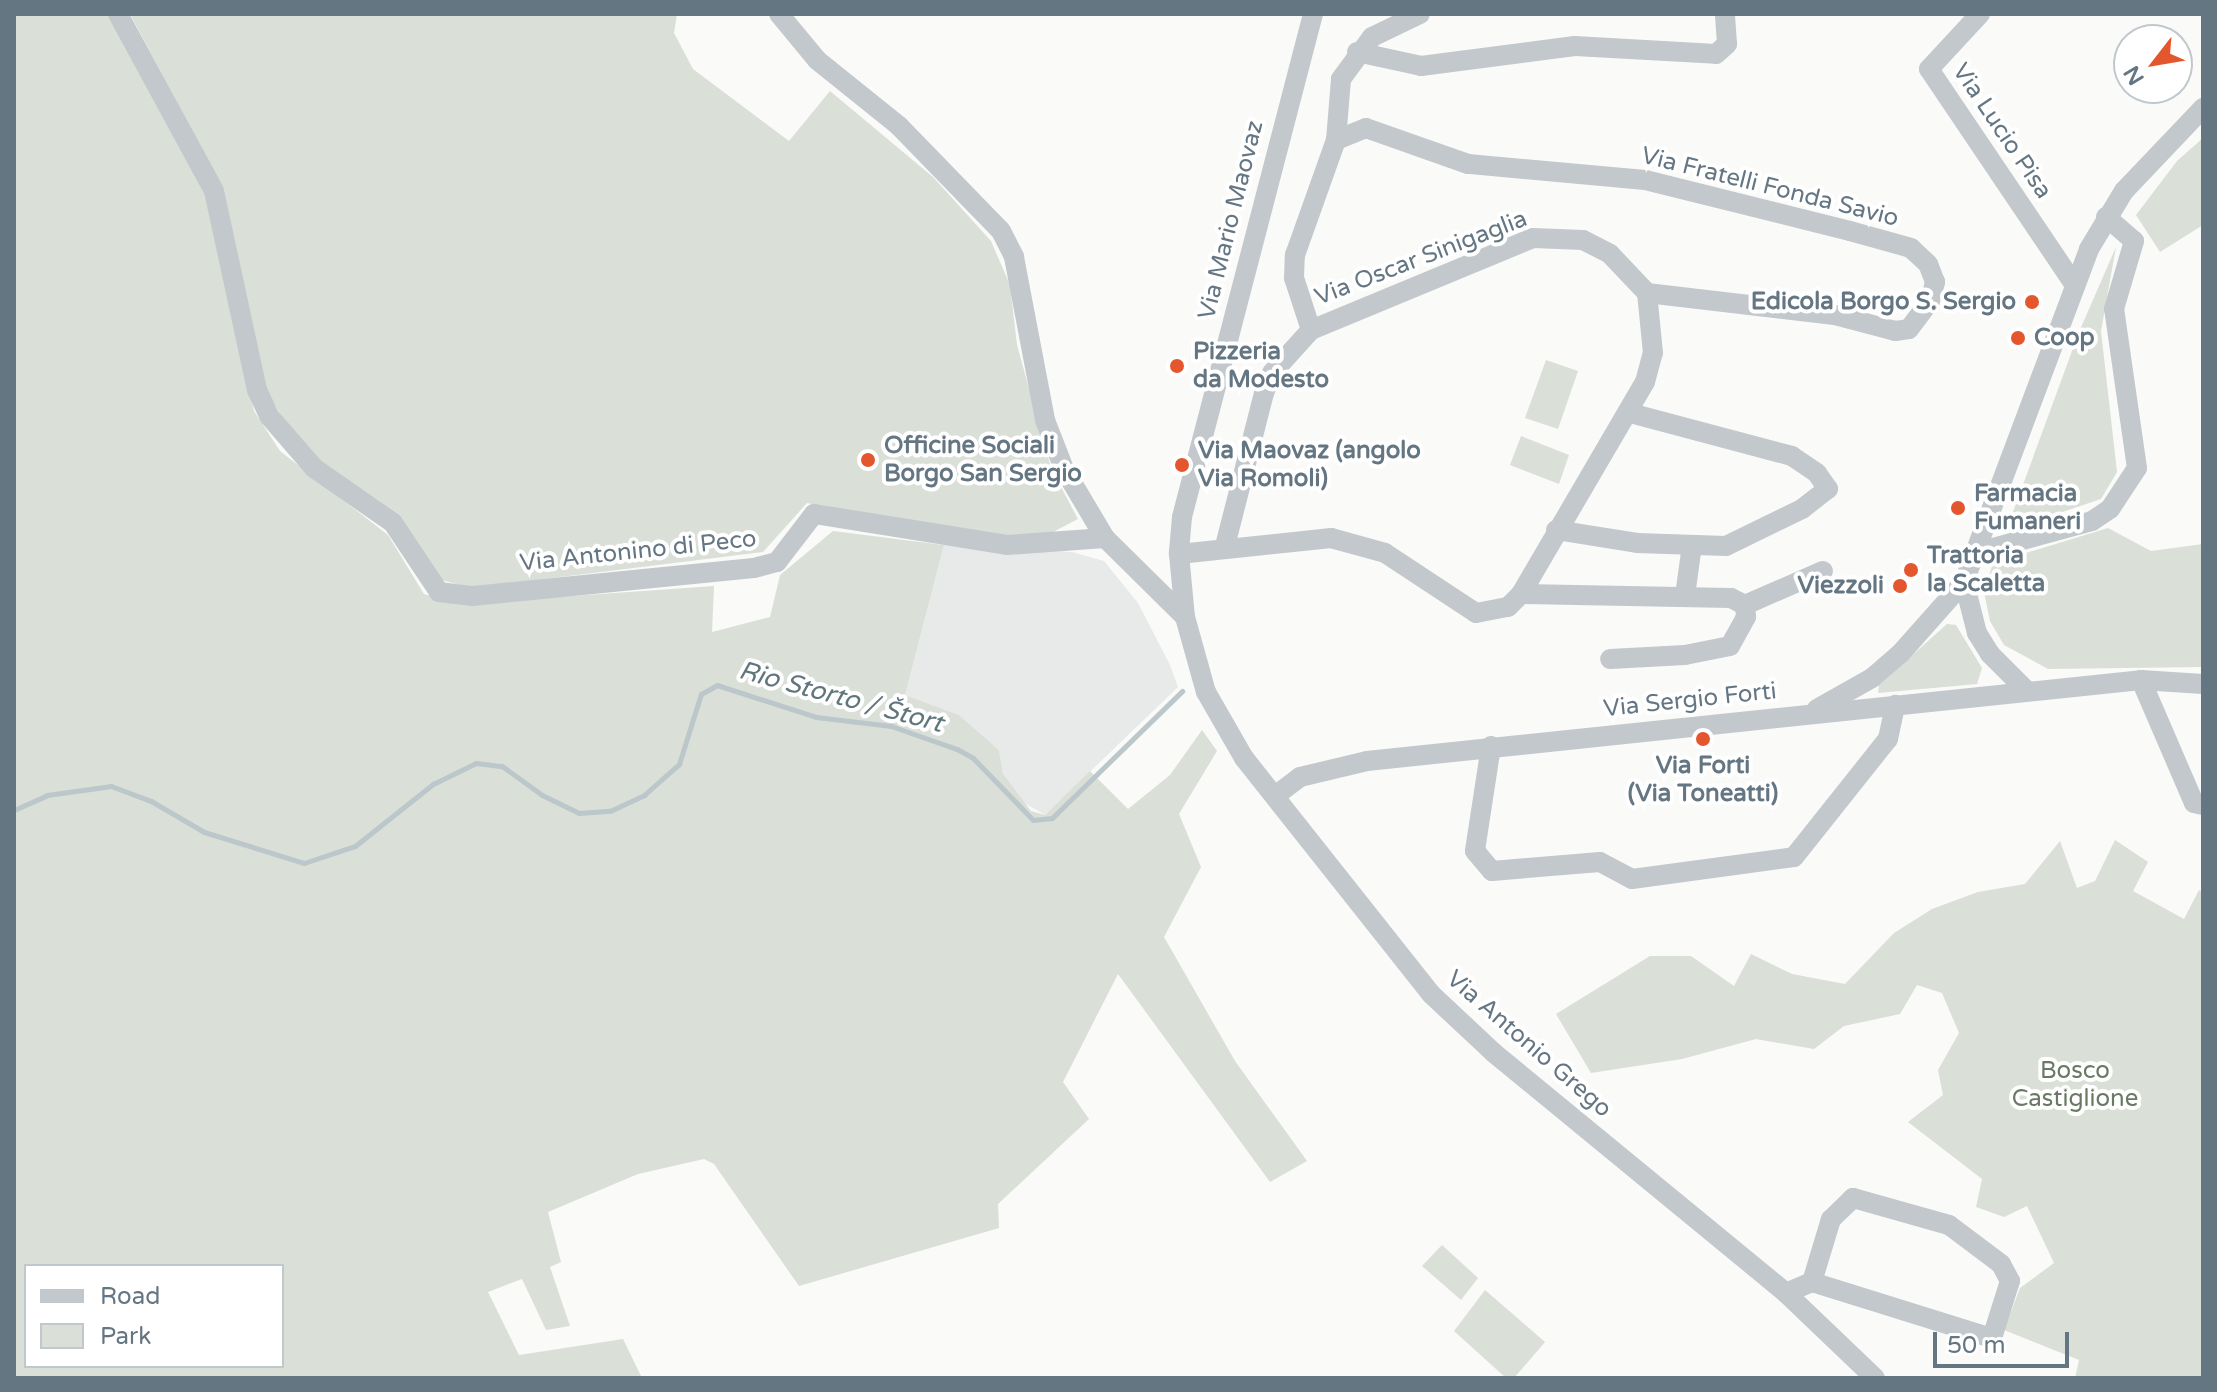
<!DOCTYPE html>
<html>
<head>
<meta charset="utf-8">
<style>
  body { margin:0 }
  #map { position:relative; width:2217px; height:1392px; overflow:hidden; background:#fafaf8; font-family:"Varela Round",sans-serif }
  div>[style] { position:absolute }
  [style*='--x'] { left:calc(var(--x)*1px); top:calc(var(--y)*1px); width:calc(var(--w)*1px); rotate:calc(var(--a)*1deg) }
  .built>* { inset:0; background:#e8e9e9 }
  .green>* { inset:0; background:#dadfd7 }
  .stream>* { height:5px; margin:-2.5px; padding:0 2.5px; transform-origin:2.5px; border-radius:2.5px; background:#bbc7cb }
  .street>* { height:20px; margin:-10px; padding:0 10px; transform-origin:10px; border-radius:10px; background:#c3c8cc }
  .dots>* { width:22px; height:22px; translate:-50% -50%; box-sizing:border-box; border:4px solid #fff; border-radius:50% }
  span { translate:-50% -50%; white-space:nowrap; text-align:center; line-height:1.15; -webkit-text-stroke:8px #fff; paint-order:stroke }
  .street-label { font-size:24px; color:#657683 }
  .poi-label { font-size:24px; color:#657683; font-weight:700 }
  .right { translate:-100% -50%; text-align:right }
  .left { translate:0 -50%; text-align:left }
  .park-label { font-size:24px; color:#687a64 }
  .water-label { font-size:26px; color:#60757c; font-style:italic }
  .frame { position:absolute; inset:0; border:16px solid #657683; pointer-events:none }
  .legend { position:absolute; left:24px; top:1264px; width:260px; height:104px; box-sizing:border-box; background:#fff; border:2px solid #c1c8cd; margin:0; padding:10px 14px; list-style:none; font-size:24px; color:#657683 }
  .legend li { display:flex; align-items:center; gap:16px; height:40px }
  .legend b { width:40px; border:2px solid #c1c8cd }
  .north { position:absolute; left:2113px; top:24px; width:80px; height:80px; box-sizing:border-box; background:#fff; border:2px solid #c1c8cd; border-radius:50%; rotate:239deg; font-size:22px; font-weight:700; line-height:32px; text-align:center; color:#657683 }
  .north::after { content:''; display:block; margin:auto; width:28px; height:36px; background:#e4572e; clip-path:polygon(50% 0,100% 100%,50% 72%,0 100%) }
  .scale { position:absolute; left:1933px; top:1332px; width:136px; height:36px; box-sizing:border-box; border:4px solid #657683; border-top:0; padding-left:10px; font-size:24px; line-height:28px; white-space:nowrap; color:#657683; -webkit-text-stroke:6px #fff; paint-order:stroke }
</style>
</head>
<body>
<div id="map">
  <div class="built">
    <div style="clip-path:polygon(944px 545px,1072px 552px,1104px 561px,1138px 603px,1170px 665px,1178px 687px,1045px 815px,1019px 800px,1003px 774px,999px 750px,959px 715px,905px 695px)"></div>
  </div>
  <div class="green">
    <div style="clip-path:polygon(evenodd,14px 14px,109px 14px,208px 200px,254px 411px,280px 451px,388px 535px,424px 594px,460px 604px,714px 586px,712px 632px,770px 617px,780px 575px,833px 531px,944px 545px,905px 695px,959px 715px,999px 750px,1003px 774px,1031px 811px,1045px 815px,1090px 771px,1128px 809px,1170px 775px,1202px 730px,1217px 751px,1179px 814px,1201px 867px,1164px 937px,1235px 1061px,1307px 1161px,1270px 1182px,1118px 974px,1063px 1082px,1089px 1119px,998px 1204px,999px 1228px,799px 1286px,714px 1164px,704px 1159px,638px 1174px,548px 1212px,561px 1262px,550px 1267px,570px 1326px,546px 1330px,522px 1279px,488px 1292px,519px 1355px,623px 1339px,642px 1378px,14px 1378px,14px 14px,26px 1266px,282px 1266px,282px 1366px,26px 1366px,26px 1266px)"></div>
    <div style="clip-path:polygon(130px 14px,677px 14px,674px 33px,693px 69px,789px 141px,830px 91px,933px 177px,991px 241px,1010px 285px,1017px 345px,1051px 468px,1078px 519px,1051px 533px,982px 538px,807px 503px,763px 552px,472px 588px,441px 580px,406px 527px,379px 501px,326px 467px,290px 430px,267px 392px,203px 151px)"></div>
    <div style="clip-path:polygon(2203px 138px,2203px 225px,2160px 252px,2136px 215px,2177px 161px)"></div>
    <div style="clip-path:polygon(2116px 247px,2101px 331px,2117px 472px,2101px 499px,2006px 531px,2079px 332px)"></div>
    <div style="clip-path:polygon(1546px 360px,1578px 371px,1558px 429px,1525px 418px)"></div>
    <div style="clip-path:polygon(1521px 436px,1569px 455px,1559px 484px,1510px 465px)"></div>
    <div style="clip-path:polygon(2108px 528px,2151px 551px,2203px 544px,2203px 667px,2048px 669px,2004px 645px,1990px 621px,1984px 592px,1993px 563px)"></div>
    <div style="clip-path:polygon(1947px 624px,1956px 625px,1982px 668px,1977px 684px,1878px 693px,1879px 685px)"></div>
    <div style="clip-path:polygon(2115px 840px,2148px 862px,2133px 891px,2184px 919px,2199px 890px,2203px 893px,2203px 1378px,2075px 1378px,2079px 1360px,2004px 1330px,2020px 1288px,2054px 1263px,2027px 1206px,2004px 1217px,1976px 1207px,1982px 1179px,1908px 1122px,1943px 1095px,1938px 1070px,1959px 1033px,1942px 993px,1917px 985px,1900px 1014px,1844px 1026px,1814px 1049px,1756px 1039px,1682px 1059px,1591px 1073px,1556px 1014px,1650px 956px,1691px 956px,1734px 986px,1751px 954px,1792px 974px,1845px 984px,1894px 933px,1932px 909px,1978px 892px,2025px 884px,2060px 841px,2077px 888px,2095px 881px)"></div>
    <div style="clip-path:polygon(1442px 1245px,1478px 1278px,1461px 1300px,1422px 1266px)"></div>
    <div style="clip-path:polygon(1485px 1290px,1545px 1342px,1514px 1378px,1506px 1378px,1454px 1331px)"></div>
  </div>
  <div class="stream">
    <div style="--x:14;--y:810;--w:36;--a:-24"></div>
    <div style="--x:47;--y:795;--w:65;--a:-8"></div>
    <div style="--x:111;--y:786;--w:43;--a:20.6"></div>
    <div style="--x:151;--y:801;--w:61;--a:30.3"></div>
    <div style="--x:204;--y:832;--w:105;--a:17.2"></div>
    <div style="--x:304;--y:863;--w:54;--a:-18.4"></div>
    <div style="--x:355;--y:846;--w:100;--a:-38.5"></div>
    <div style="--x:433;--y:784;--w:48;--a:-26"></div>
    <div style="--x:476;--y:763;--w:26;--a:7"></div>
    <div style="--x:502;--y:766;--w:49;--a:35.9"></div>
    <div style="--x:542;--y:795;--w:41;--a:25.9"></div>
    <div style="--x:579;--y:813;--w:31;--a:-4"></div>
    <div style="--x:610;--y:811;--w:38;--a:-25"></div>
    <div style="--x:644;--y:795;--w:47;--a:-41.5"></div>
    <div style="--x:679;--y:764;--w:73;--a:-72.6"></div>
    <div style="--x:701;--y:694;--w:18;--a:-29"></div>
    <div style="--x:717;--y:685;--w:104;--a:17.9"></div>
    <div style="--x:816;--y:717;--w:76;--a:6.8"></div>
    <div style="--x:891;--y:726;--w:70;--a:19.2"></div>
    <div style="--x:957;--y:749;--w:18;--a:29"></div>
    <div style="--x:973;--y:758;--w:86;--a:45.9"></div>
    <div style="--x:1033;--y:820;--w:19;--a:-6"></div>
    <div style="--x:1052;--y:818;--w:182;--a:-44.3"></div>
  </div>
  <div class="street">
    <div style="--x:118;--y:14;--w:201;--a:61.5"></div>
    <div style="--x:214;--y:191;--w:204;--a:77.8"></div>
    <div style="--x:257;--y:390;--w:29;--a:65"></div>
    <div style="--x:269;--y:416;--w:69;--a:49.1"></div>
    <div style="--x:314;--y:468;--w:96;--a:34.8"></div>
    <div style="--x:393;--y:523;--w:83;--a:56.3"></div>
    <div style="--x:439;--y:592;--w:34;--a:7"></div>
    <div style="--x:473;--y:596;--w:282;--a:-5.7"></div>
    <div style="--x:754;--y:568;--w:24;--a:-15"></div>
    <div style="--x:777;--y:562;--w:61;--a:-52.4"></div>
    <div style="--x:814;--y:514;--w:195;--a:9.1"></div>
    <div style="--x:1007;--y:545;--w:98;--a:-4.1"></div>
    <div style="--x:779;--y:14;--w:60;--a:50.4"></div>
    <div style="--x:817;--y:60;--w:105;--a:38.8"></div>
    <div style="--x:899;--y:126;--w:146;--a:45.8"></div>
    <div style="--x:1001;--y:231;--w:29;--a:63"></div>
    <div style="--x:1014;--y:257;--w:166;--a:79.2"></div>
    <div style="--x:1045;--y:420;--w:53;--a:68.8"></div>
    <div style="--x:1064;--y:469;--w:80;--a:59.3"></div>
    <div style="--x:1105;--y:538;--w:112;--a:44.6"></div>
    <div style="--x:1313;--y:14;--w:520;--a:104.6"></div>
    <div style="--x:1182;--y:517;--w:37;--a:95"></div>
    <div style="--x:1179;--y:554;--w:63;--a:84.6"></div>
    <div style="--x:1185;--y:617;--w:78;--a:74.4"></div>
    <div style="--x:1206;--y:692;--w:76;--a:60.1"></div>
    <div style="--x:1244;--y:758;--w:301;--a:51.6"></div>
    <div style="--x:1431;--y:994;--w:86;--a:43.1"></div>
    <div style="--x:1494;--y:1053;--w:378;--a:39.4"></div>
    <div style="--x:1786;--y:1293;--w:123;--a:43.7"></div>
    <div style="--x:1980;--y:14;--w:75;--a:132.8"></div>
    <div style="--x:1929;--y:69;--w:259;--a:56"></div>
    <div style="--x:1357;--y:52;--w:66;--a:12.3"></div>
    <div style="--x:1421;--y:66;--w:155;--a:-7.4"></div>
    <div style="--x:1575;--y:46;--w:141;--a:3.2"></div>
    <div style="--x:1716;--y:54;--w:15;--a:-42"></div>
    <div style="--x:1727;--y:44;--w:30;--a:-94"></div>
    <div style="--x:1311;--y:330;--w:55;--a:-108.1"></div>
    <div style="--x:1294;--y:278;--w:23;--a:-88"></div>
    <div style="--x:1295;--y:255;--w:122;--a:-70.4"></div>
    <div style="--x:1336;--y:140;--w:61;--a:-85.3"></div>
    <div style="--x:1341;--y:79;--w:52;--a:-53.6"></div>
    <div style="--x:1372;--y:37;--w:53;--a:-25.6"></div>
    <div style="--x:1556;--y:530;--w:82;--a:9.1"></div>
    <div style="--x:1637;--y:543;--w:89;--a:1.9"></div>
    <div style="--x:1726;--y:546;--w:85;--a:-26"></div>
    <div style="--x:1802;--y:509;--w:33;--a:-38"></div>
    <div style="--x:1828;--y:489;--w:19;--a:-125"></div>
    <div style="--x:1817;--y:473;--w:30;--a:-146"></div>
    <div style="--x:1792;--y:456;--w:168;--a:-165.1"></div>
    <div style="--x:1225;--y:546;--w:158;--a:-75.7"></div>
    <div style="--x:1264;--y:393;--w:22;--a:-68"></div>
    <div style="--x:1272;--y:373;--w:58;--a:-47.8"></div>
    <div style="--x:1311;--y:330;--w:240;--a:-22.5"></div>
    <div style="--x:1533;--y:238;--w:50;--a:2.3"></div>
    <div style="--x:1583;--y:240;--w:30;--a:27"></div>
    <div style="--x:1610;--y:254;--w:54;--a:46.5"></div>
    <div style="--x:1647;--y:293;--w:189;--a:6.7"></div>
    <div style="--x:1835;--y:315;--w:62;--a:14.9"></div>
    <div style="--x:1895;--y:331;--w:14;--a:-8"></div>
    <div style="--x:1909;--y:329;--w:35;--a:-53"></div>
    <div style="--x:1930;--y:301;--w:20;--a:-75"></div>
    <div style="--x:1935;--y:282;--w:19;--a:-111"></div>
    <div style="--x:1928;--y:264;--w:23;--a:-137"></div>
    <div style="--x:1911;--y:248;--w:63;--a:-164.4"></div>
    <div style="--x:1850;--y:231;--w:211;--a:-166"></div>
    <div style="--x:1645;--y:180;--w:178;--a:-174.8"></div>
    <div style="--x:1468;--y:164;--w:108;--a:-160.6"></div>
    <div style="--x:1366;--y:128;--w:32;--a:158"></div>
    <div style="--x:1975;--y:553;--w:121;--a:-15.3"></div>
    <div style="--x:2092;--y:521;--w:22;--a:-34"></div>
    <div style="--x:2110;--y:509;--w:49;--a:-56.6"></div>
    <div style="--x:2137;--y:468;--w:161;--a:-98.2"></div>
    <div style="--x:2114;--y:309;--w:71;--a:-73.6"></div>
    <div style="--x:2134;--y:241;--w:37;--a:-139"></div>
    <div style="--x:1179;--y:554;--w:153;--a:-6"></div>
    <div style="--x:1331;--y:538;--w:56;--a:15.5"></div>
    <div style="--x:1385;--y:553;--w:109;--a:33.4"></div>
    <div style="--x:1476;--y:613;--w:33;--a:-11"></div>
    <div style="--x:1508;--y:607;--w:18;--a:-45"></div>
    <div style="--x:1521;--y:594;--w:246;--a:-59.7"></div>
    <div style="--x:1645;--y:382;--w:30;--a:-75"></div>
    <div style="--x:1653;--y:353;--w:60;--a:-95.7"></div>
    <div style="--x:1964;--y:582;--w:53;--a:75.7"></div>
    <div style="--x:1977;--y:633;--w:25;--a:58"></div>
    <div style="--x:1990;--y:654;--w:52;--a:45"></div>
    <div style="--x:1521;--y:594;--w:210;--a:1.1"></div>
    <div style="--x:1731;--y:598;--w:16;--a:27"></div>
    <div style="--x:1745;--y:605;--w:12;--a:85"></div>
    <div style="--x:1746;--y:617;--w:33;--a:119"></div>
    <div style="--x:1730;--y:646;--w:46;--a:168.7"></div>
    <div style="--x:1685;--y:655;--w:75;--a:176.9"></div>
    <div style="--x:1685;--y:596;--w:51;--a:-82.2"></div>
    <div style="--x:1745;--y:605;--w:85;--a:-23.6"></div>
    <div style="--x:2141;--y:680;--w:134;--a:66.7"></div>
    <div style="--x:2194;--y:803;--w:9;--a:13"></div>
    <div style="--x:1817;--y:709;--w:63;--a:-29.4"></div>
    <div style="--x:1872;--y:678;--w:37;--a:-41"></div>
    <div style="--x:1900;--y:654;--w:96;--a:-48.4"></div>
    <div style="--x:1964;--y:582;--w:356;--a:-69.4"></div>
    <div style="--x:2089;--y:249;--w:68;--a:-58.9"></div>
    <div style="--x:2124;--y:191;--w:115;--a:-46.4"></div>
    <div style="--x:1491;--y:746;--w:106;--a:98.7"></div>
    <div style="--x:1475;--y:851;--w:26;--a:50"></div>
    <div style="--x:1492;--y:871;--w:108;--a:-4.8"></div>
    <div style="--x:1600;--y:862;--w:36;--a:28"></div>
    <div style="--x:1632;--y:879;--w:163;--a:-7.7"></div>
    <div style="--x:1794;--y:857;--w:151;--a:-51.5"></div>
    <div style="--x:1888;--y:739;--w:35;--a:-78"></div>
    <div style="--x:1275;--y:796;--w:31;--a:-37"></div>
    <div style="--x:1300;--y:777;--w:69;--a:-13.4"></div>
    <div style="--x:1367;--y:761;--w:778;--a:-5.97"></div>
    <div style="--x:2141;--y:680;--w:62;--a:3.7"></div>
    <div style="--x:1786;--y:1293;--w:28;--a:-23"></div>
    <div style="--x:1812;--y:1282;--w:189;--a:17.3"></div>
    <div style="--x:1992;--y:1338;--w:60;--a:-72.5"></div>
    <div style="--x:2010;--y:1281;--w:19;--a:-118"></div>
    <div style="--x:2001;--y:1264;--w:65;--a:-143.1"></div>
    <div style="--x:1949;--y:1225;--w:100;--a:-164.3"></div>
    <div style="--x:1853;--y:1198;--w:30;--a:136"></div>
    <div style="--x:1831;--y:1219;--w:66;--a:106.8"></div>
  </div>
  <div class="dots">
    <div style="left:2032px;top:302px;background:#e4572e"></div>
    <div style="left:2018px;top:338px;background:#e4572e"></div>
    <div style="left:1177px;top:366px;background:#e4572e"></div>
    <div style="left:868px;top:460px;background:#e4572e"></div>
    <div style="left:1182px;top:465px;background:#e4572e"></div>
    <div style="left:1958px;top:508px;background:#e4572e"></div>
    <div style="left:1911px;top:570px;background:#e4572e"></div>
    <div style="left:1900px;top:586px;background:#e4572e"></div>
    <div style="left:1703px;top:739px;background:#e4572e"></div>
  </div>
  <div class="street-label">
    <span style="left:2002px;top:131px;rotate:56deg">Via Lucio Pisa</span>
    <span style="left:1770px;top:187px;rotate:14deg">Via Fratelli Fonda Savio</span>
    <span style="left:1231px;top:220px;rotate:-76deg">Via Mario Maovaz</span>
    <span style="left:1421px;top:258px;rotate:-21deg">Via Oscar Sinigaglia</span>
    <span style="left:638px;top:551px;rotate:-6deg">Via Antonino di Peco</span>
    <span style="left:1690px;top:700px;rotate:-6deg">Via Sergio Forti</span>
    <span style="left:1529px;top:1044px;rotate:41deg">Via Antonio Grego</span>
  </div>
  <div class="poi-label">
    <span class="right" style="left:2016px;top:302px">Edicola Borgo S. Sergio</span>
    <span class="left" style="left:2034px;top:338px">Coop</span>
    <span class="left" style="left:1193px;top:366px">Pizzeria<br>da Modesto</span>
    <span class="left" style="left:884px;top:460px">Officine Sociali<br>Borgo San Sergio</span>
    <span class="left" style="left:1198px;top:465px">Via Maovaz (angolo<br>Via Romoli)</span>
    <span class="left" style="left:1974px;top:508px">Farmacia<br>Fumaneri</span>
    <span class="left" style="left:1927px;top:570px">Trattoria<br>la Scaletta</span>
    <span class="right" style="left:1884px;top:586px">Viezzoli</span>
    <span style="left:1703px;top:780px">Via Forti<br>(Via Toneatti)</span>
  </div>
  <div class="park-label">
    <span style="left:2075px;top:1085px">Bosco<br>Castiglione</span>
  </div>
  <div class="water-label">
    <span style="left:841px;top:697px;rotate:15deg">Rio Storto / Štort</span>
  </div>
  <div class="frame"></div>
  <ul class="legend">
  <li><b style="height:10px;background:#c3c8cc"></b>Road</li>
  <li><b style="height:22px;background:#dadfd7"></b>Park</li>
  </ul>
  <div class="north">N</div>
  <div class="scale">50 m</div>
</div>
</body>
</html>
